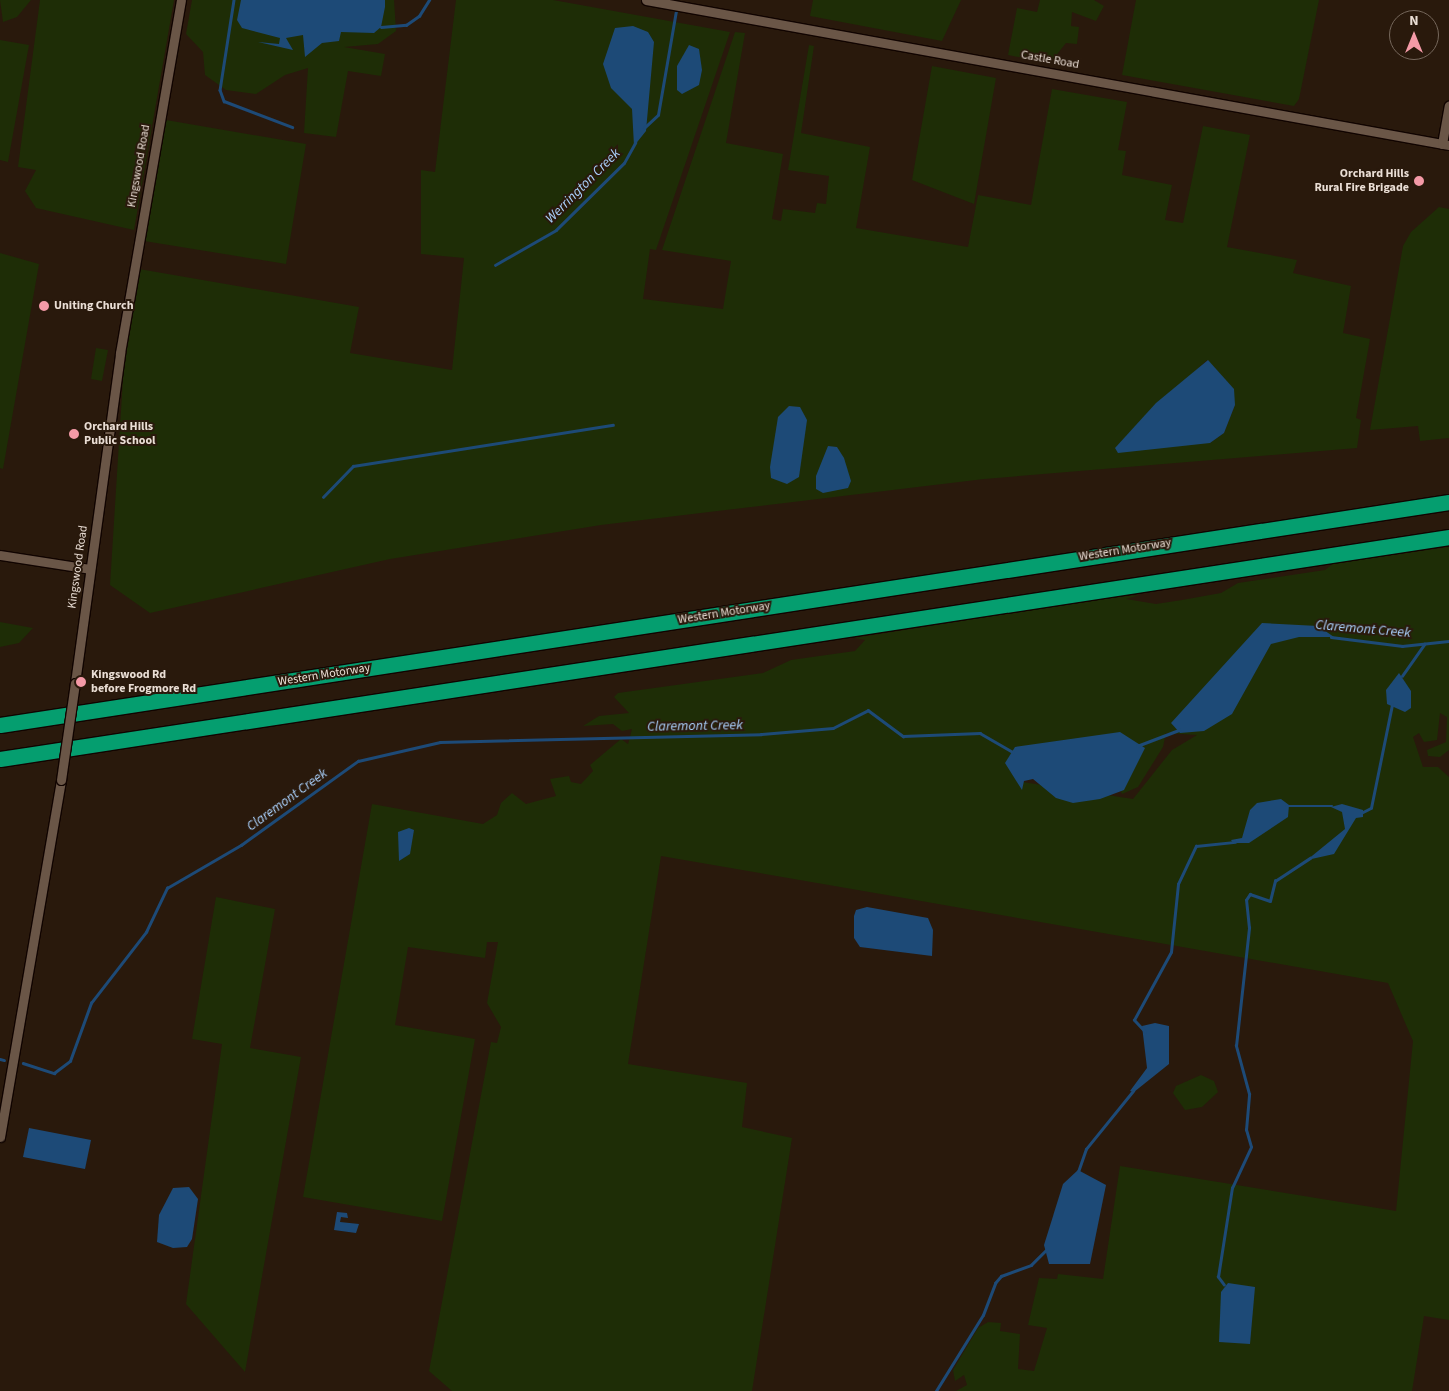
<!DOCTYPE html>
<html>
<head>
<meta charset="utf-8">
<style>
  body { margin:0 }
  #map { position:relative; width:1449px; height:1391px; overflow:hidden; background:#29190c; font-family:"Source Sans 3",sans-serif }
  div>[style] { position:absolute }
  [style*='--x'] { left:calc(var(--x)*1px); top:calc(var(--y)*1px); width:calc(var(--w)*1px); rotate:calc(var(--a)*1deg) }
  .green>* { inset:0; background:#1e2d06 }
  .water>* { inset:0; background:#1d4a77 }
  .stream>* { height:2.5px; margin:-1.25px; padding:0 1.25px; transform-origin:1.25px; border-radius:1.25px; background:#1d4a77 }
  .roads { filter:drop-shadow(1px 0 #110400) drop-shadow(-1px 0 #110400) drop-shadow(0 1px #110400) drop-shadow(0 -1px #110400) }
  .minor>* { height:9px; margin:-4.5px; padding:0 4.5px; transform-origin:4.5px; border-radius:4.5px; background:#6a5647 }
  .motorway>* { height:15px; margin:-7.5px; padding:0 7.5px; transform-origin:7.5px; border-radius:7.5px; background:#059e6f }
  .bridges { filter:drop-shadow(1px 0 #110400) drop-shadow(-1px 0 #110400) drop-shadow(0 1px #110400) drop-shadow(0 -1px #110400) }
  .minor-bridge>* { height:9px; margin:-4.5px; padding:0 4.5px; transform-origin:4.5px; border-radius:4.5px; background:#6a5647 }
  .dots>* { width:14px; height:14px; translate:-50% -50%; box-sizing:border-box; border:2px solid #29190c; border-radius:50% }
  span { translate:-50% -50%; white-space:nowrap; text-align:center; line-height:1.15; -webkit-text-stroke:4px #29190c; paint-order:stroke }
  .street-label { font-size:12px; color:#eaded5 }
  .poi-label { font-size:12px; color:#eaded5; font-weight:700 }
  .right { translate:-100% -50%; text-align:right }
  .left { translate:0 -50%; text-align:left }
  .water-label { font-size:14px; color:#aad1fc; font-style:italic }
  .north { position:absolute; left:1389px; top:10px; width:50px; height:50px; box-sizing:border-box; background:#29190c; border:1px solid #76685c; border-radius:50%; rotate:0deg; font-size:14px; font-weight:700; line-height:20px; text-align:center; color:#eaded5 }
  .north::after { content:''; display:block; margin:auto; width:18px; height:22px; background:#f49aa7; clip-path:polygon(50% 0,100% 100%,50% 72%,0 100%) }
</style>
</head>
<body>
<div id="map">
  <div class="green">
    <div style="clip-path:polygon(0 0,31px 0,17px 17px,3px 22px)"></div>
    <div style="clip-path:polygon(40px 0,174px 0,134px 230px,36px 208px,25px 191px,36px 170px,18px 167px)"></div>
    <div style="clip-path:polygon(192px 0,394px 0,396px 31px,378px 44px,344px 47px,385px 54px,381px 76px,348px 71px,336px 137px,304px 133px,308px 68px,285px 75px,256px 94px,226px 90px,205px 75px,203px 52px,186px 34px)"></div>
    <div style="clip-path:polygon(evenodd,456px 0,553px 0,730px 32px,656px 250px,650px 249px,643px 299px,723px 309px,731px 261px,662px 250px,735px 32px,745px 33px,726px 143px,783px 154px,772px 219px,781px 221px,783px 209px,815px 213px,817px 203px,826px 204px,829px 176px,788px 170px,809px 45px,814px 46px,801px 133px,870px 147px,856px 228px,968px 247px,978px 195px,1031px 205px,1052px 89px,1127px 102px,1118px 150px,1126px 151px,1122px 175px,1172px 185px,1165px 220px,1183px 223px,1203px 126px,1250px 135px,1227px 247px,1297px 260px,1293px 273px,1351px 286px,1343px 333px,1370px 339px,1356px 418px,1361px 420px,1357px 448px,984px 479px,601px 525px,390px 559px,150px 613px,110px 585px,125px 347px,139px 269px,359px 307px,350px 353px,452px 370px,464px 258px,421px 254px,421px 170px,435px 172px,456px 0,1207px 360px,1221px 375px,1235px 405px,1224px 433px,1210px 443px,1146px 417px,1207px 360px)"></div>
    <div style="clip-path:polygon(813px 0,961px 0,942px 41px,810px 16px)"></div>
    <div style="clip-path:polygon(1040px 0,1094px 0,1104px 6px,1096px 21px,1072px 12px,1071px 26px,1079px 27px,1077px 44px,1066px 43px,1050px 63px,1008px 55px,1017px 8px,1037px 12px)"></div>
    <div style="clip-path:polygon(1136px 0,1319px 0,1299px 99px,1294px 106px,1122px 75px)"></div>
    <div style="clip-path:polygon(0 40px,29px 45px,8px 162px,0 160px)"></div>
    <div style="clip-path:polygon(932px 66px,996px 78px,974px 204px,912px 180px)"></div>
    <div style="clip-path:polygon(166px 120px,306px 144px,286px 264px,144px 241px)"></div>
    <div style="clip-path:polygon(1439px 207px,1449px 209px,1449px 438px,1420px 441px,1418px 426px,1370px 430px,1403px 246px,1411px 232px)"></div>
    <div style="clip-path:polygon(0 253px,39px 264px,3px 469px,0 468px)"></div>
    <div style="clip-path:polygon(96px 348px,108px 350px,102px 381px,91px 379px)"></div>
    <div style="clip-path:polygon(evenodd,1449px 547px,1449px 750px,1440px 757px,1428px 756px,1427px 750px,1446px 742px,1447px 717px,1440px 713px,1437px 740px,1424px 742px,1419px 733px,1413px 737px,1423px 767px,1438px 767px,1449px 777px,1449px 1320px,1424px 1316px,1412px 1391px,956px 1391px,967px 1385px,964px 1375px,955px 1381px,953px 1370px,978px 1328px,988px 1322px,1001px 1323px,1000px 1331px,1020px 1334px,1018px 1369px,1034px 1371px,1047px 1328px,1028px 1325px,1039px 1278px,1057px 1279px,1058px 1274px,1103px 1279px,1120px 1166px,1396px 1211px,1413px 1041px,1388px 983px,904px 898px,661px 856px,628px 1064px,747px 1083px,742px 1127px,792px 1138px,752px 1391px,452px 1391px,429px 1371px,491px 1042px,497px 1043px,501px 1027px,487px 1003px,498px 942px,487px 942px,485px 958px,408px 947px,395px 1025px,475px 1039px,442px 1221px,303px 1197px,372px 804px,483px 824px,497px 815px,501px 803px,512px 793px,526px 804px,556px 796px,550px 779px,569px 776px,571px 782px,581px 784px,593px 771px,590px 765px,609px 749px,621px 739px,628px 744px,632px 729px,622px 731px,613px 724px,583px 726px,599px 716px,629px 713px,614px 697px,618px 693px,763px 673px,791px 660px,855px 651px,865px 640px,854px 638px,1107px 598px,1140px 595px,1126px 599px,1156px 604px,1182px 600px,1221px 593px,1238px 583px,1325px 570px,1334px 563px,1449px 547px,1166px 733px,1197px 735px,1172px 750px,1133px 799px,1016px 781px,1131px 759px,1117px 783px,1122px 794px,1138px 787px,1163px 747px,1166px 733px)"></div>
    <div style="clip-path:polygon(0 622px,33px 628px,19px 643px,0 647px)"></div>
    <div style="clip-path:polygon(216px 897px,275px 909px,250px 1048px,301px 1057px,245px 1372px,186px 1304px,222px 1044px,192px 1039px)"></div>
    <div style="clip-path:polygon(1201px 1075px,1214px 1081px,1218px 1092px,1202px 1107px,1185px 1110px,1173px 1093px,1176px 1086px)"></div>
  </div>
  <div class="water">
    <div style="clip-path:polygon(241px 0,385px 0,385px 7px,381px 27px,374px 33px,341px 32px,339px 41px,322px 43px,305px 57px,303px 35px,286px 38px,293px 50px,258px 42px,279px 44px,280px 38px,242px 28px,237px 20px)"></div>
    <div style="clip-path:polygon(633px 26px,648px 32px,654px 42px,646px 131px,634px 146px,632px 109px,611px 88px,603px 64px,615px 28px)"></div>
    <div style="clip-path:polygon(689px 45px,699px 49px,702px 70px,699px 85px,682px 94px,677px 90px,677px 66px)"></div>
    <div style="clip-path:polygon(1208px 360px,1234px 389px,1235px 405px,1224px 433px,1210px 443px,1118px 453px,1115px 448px,1156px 403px)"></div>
    <div style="clip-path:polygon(789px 406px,800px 407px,807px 420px,799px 477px,787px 484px,771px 478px,770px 467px,778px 417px)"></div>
    <div style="clip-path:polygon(828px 446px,837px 447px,844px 458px,851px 481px,848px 488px,823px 493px,816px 489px,816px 476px)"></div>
    <div style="clip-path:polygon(1262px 623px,1318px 626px,1334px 637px,1299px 637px,1271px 644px,1232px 714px,1204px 731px,1180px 733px,1171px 723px)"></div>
    <div style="clip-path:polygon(1399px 673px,1411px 691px,1411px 708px,1405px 712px,1387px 704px,1386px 690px)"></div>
    <div style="clip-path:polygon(1120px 732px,1145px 748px,1124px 790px,1100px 799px,1073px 803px,1056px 798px,1033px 779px,1024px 781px,1022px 790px,1005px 763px,1015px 747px)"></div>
    <div style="clip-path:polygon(1281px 799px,1289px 805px,1288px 817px,1249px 843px,1233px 843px,1231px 840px,1242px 838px,1250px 810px,1257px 803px)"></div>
    <div style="clip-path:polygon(1342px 804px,1363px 810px,1363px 817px,1356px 818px,1334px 854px,1307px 860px,1345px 829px,1342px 812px,1331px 807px)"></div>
    <div style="clip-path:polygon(409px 828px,414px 830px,410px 854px,399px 861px,398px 832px)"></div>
    <div style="clip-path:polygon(867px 907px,928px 918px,933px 930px,932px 956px,860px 947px,854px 938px,854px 916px,856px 910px)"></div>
    <div style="clip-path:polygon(1155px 1023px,1169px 1026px,1169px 1064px,1134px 1092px,1130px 1091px,1147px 1068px,1142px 1026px)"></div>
    <div style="clip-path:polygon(29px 1128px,91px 1140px,85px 1169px,23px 1157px)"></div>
    <div style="clip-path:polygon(1078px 1170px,1106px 1185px,1090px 1264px,1049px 1264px,1044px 1245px,1063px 1184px)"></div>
    <div style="clip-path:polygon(189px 1187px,198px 1199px,192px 1239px,187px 1247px,173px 1248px,157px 1242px,159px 1215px,173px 1188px)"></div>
    <div style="clip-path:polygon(337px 1212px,347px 1213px,348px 1218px,341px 1217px,340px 1222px,359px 1224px,356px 1233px,334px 1230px)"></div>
    <div style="clip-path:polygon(1228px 1283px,1255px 1287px,1250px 1344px,1219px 1342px,1221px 1292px)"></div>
  </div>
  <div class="stream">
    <div style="--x:234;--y:0;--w:91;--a:98.8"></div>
    <div style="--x:220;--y:90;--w:12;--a:70"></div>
    <div style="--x:224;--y:101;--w:73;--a:20.9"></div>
    <div style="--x:381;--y:27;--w:25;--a:-5"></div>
    <div style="--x:406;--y:25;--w:16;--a:-35"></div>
    <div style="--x:419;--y:16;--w:19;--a:-58"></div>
    <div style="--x:644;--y:128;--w:19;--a:-43"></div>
    <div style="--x:658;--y:115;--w:106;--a:-80.2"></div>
    <div style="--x:495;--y:265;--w:70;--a:-29.8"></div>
    <div style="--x:556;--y:230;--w:95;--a:-44.6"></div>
    <div style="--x:624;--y:163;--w:23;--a:-61"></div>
    <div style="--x:323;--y:497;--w:43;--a:-45.9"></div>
    <div style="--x:353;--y:466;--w:263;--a:-9"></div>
    <div style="--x:1331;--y:637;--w:72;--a:7.2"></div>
    <div style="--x:1402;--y:646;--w:47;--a:-6.1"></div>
    <div style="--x:1402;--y:676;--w:39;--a:-55"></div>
    <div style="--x:1137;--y:746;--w:45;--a:-20.9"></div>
    <div style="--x:1286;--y:806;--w:46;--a:0"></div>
    <div style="--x:1361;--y:813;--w:11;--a:-27"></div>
    <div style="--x:1371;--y:808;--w:105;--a:-78.5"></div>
    <div style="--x:1145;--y:1032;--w:16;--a:-133"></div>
    <div style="--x:1134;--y:1020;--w:77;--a:-61.4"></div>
    <div style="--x:1171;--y:952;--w:68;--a:-84.1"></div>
    <div style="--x:1178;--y:884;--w:42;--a:-64.7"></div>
    <div style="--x:1196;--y:846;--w:39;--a:-6"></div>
    <div style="--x:0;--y:1059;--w:4;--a:14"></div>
    <div style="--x:23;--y:1063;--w:33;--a:18"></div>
    <div style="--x:54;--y:1073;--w:20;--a:-37"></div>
    <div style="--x:70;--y:1061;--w:62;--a:-70.1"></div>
    <div style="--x:91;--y:1003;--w:90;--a:-52.2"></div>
    <div style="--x:146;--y:932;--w:49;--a:-64.5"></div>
    <div style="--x:167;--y:888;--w:86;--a:-30.2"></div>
    <div style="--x:241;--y:845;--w:144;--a:-35.7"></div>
    <div style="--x:358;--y:761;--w:84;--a:-13"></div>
    <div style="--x:440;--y:742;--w:321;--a:-1.4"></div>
    <div style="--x:761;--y:734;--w:72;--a:-4.8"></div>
    <div style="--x:833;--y:728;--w:39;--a:-27"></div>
    <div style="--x:868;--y:710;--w:44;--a:36.6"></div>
    <div style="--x:903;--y:736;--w:77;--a:-2.2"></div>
    <div style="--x:980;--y:733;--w:38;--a:30"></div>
    <div style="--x:1078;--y:1172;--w:24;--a:-71"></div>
    <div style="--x:1086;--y:1149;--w:75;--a:-51"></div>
    <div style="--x:1224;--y:1285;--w:10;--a:-127"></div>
    <div style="--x:1218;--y:1277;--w:90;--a:-81.1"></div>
    <div style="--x:1232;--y:1188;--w:45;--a:-65.1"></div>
    <div style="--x:1251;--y:1147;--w:18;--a:-106"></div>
    <div style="--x:1246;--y:1130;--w:36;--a:-85"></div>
    <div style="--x:1249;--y:1094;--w:50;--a:-105.2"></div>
    <div style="--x:1236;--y:1046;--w:119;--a:-83.7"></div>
    <div style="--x:1249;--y:928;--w:28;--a:-96"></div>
    <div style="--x:1246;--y:900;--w:7;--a:-56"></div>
    <div style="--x:1250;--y:894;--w:21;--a:19"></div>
    <div style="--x:1270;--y:901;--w:21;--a:-76"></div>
    <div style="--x:1275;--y:881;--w:42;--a:-33.3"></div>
    <div style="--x:936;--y:1391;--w:89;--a:-58.3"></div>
    <div style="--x:983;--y:1315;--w:34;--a:-69"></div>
    <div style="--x:995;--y:1283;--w:9;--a:-49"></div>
    <div style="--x:1001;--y:1276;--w:32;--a:-20"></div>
    <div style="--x:1031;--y:1265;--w:21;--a:-45"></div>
  </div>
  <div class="roads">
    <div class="minor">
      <div style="--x:646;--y:0;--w:816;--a:10.24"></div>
      <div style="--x:1442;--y:144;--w:39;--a:-80"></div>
      <div style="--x:0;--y:555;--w:91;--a:8.8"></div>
      <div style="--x:75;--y:683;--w:333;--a:-82.2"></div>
      <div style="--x:120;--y:353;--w:358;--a:-80.2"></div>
      <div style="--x:0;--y:1137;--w:362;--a:-80.3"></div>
    </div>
    <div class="motorway">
      <div style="--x:0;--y:725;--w:1466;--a:-8.75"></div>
      <div style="--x:0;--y:759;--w:1466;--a:-8.71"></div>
    </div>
  </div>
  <div class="bridges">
    <div class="minor-bridge">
      <div style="--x:61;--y:780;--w:98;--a:-81.8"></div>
    </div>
  </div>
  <div class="dots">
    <div style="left:1419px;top:181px;background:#f49aa7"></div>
    <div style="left:44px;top:306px;background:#f49aa7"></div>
    <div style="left:74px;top:434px;background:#f49aa7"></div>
    <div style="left:81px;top:682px;background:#f49aa7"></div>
  </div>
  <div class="street-label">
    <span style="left:1050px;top:60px;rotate:10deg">Castle Road</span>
    <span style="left:139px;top:166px;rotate:-80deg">Kingswood Road</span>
    <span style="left:1125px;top:550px;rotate:-9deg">Western Motorway</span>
    <span style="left:78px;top:567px;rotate:-82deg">Kingswood Road</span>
    <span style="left:724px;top:613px;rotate:-9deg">Western Motorway</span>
    <span style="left:324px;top:675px;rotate:-9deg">Western Motorway</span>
  </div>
  <div class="poi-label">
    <span class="right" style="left:1409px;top:181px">Orchard Hills<br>Rural Fire Brigade</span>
    <span class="left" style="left:54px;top:306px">Uniting Church</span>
    <span class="left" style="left:84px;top:434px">Orchard Hills<br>Public School</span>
    <span class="left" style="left:91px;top:682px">Kingswood Rd<br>before Frogmore Rd</span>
  </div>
  <div class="water-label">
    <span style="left:583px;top:186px;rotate:-45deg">Werrington Creek</span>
    <span style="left:1363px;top:629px;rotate:5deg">Claremont Creek</span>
    <span style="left:695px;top:726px;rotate:-1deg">Claremont Creek</span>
    <span style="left:287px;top:800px;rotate:-36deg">Claremont Creek</span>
  </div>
  <div class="north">N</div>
</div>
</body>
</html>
